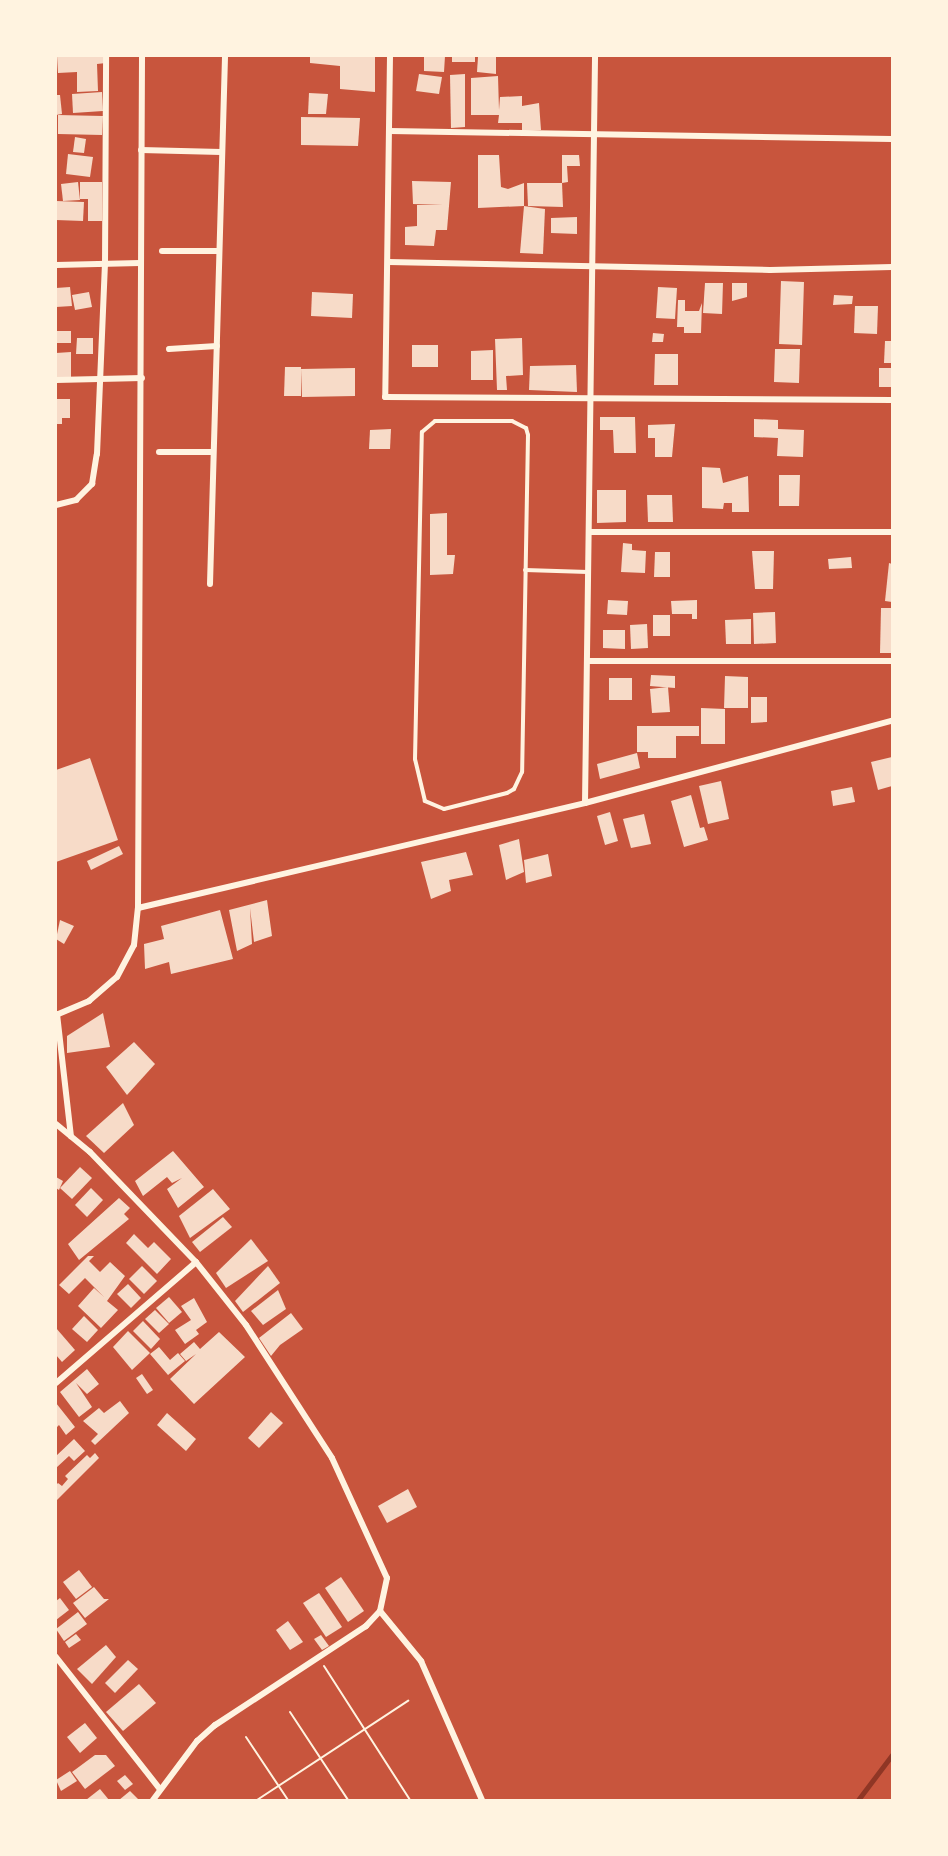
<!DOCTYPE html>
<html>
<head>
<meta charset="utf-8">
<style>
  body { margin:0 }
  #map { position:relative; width:948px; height:1856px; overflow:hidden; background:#c8553d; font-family:Ubuntu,sans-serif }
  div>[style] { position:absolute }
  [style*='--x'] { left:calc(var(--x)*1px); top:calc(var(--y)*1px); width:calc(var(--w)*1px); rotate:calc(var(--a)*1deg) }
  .stream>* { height:4.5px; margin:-2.25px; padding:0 2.25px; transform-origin:2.25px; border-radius:2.25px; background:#8f3625 }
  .building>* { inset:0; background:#f7dbc8 }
  .path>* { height:2px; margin:-1px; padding:0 1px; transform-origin:1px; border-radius:1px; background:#fff3e0 }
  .service>* { height:4px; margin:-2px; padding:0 2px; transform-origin:2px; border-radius:2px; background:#fff3e0 }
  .minor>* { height:6px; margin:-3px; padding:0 3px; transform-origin:3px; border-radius:3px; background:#fff3e0 }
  span { translate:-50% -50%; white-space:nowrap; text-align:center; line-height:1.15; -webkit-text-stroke:6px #fff3e0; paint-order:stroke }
  .frame { position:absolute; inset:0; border:57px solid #fff3e0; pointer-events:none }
</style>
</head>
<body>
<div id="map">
  <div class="stream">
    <div style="--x:858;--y:1800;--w:56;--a:-52.9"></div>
  </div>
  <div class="building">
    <div style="clip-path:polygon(57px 56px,105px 56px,106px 63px,97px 64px,98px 91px,77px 92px,77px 72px,58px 73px)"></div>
    <div style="clip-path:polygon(310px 56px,375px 56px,375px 92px,340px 89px,340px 66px,310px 63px)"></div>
    <div style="clip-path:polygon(424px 56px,445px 56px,444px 72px,424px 71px)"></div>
    <div style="clip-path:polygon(452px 56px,475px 56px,475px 62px,452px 62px)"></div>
    <div style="clip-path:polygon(478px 57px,496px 57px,496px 74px,477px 72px)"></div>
    <div style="clip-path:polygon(419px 74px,442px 77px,439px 94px,416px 91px)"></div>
    <div style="clip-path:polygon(465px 74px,465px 127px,451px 128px,450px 75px)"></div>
    <div style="clip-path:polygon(498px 76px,499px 110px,500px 97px,522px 96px,522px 106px,539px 103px,541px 130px,522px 131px,522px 123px,498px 123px,499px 115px,471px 115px,471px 78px)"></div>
    <div style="clip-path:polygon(102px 92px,103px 111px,73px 113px,72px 94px)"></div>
    <div style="clip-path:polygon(309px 93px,328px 94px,326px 114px,308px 114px)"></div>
    <div style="clip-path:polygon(56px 95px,60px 95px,62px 114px,56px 115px)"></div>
    <div style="clip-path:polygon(58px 115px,103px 116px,102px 135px,58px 134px)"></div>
    <div style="clip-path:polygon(301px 117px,360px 118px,358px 146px,301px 145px)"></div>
    <div style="clip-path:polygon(75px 137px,86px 139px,84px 153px,73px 152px)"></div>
    <div style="clip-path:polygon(68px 154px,93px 157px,90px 177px,66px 174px)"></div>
    <div style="clip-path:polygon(478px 155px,499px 155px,501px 187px,508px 189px,524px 183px,524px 206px,478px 208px)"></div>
    <div style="clip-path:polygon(562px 155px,579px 155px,580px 166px,567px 166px,568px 182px,562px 183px)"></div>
    <div style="clip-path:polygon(412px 181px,451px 182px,447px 230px,436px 230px,434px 246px,405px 245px,405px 227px,417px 226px,417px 205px,443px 205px,413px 204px)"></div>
    <div style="clip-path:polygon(78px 182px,80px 200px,63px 201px,61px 184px)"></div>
    <div style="clip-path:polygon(80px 182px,102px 182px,102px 221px,88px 221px,88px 199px,80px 199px)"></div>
    <div style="clip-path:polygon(527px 183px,562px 183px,563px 207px,528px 206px)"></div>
    <div style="clip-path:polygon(56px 201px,84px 202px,83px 221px,56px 220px)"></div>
    <div style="clip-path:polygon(524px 206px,545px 209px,543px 254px,520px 253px)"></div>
    <div style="clip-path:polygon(577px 217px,577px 234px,551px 233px,551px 218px)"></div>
    <div style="clip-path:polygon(781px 281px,804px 282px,802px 345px,779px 344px)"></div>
    <div style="clip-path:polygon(705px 283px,723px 283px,722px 314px,703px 313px)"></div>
    <div style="clip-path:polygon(732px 283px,747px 283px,747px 297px,732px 301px)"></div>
    <div style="clip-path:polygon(70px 287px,72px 306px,56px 307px,56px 288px)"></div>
    <div style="clip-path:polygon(658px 287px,677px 288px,675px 319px,656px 318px)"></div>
    <div style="clip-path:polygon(89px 292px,92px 307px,75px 310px,72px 295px)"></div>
    <div style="clip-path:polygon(312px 292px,353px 294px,352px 318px,311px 316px)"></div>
    <div style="clip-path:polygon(834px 295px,853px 296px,852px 304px,833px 305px)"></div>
    <div style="clip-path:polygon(678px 300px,685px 300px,685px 311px,699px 311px,702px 303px,701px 333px,684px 333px,684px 327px,677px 327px)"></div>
    <div style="clip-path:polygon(855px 306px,878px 306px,877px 334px,854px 333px)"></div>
    <div style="clip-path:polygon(56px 331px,71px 331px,71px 343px,56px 343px)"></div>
    <div style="clip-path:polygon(653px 333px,664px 334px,663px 342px,652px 342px)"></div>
    <div style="clip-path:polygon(77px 338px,93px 338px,93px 354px,76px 354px)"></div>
    <div style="clip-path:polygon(522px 338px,523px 375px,506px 376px,507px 390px,497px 390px,495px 339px)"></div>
    <div style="clip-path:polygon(885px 341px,892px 341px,892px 363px,884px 363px)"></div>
    <div style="clip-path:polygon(412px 345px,438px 345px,438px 367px,412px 367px)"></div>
    <div style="clip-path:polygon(775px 349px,800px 349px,799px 383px,774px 382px)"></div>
    <div style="clip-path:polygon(493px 350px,493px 380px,471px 380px,471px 351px)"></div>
    <div style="clip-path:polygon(71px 352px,71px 377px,56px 377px,56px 353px)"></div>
    <div style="clip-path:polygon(655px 354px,678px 354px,678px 385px,654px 385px)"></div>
    <div style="clip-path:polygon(576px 365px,577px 392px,529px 390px,530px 366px)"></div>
    <div style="clip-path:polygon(285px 367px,301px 367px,301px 396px,284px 396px)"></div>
    <div style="clip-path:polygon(355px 368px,355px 396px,302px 397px,301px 369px)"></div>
    <div style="clip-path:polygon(879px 368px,892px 368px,892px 387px,879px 387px)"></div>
    <div style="clip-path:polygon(56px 399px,70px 399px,70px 418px,62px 418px,62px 424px,56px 424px)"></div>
    <div style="clip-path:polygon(600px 417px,635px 417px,636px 453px,614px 453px,613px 430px,600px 430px)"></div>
    <div style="clip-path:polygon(754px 419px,778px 420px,778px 429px,804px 430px,803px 457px,777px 456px,778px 438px,754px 437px)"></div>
    <div style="clip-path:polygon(675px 424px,672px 457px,655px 457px,655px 438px,648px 438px,648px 425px)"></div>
    <div style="clip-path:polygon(391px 429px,390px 449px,369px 449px,370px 430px)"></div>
    <div style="clip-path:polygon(702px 467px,720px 468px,723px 483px,748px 476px,749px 512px,732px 512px,732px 503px,724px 503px,723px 509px,702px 508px)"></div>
    <div style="clip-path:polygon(779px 475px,800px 475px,799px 506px,779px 506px)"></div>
    <div style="clip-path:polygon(597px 490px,626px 490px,626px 522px,597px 523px)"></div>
    <div style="clip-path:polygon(647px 495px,672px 495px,673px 522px,648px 522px)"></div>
    <div style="clip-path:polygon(447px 513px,447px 555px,455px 555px,453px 574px,430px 575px,430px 514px)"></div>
    <div style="clip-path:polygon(623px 543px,632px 544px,632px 550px,646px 551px,645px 573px,621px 572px)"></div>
    <div style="clip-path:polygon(752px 551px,774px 551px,773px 589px,755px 589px)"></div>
    <div style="clip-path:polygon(655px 552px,670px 552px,670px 577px,654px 577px)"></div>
    <div style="clip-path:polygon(851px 557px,852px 568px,829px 569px,828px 559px)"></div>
    <div style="clip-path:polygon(889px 563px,892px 564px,892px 602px,885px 601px)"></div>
    <div style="clip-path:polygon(608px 600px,628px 601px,627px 615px,607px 614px)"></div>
    <div style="clip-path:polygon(697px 600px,697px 619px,692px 619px,692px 614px,672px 614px,671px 601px)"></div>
    <div style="clip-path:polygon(881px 608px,892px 608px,892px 653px,880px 653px)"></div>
    <div style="clip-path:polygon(775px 612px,776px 643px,754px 644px,753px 613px)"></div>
    <div style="clip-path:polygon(653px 615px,670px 615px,670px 636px,653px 636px)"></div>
    <div style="clip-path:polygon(751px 619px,751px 644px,726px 644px,725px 620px)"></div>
    <div style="clip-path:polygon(647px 624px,648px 648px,631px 649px,630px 625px)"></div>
    <div style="clip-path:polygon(603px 630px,625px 630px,625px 649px,603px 648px)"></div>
    <div style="clip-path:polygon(651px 675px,675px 676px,675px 688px,650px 686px)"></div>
    <div style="clip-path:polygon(725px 676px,748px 677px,748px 708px,724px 708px)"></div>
    <div style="clip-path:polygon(609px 678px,632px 678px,632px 700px,609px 700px)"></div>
    <div style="clip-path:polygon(668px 687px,670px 712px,652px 713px,650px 689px)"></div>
    <div style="clip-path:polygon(751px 697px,767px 697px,767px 722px,751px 723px)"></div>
    <div style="clip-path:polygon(701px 708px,725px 709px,725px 744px,701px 744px)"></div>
    <div style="clip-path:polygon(637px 726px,699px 726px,699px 736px,676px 736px,676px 758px,648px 758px,648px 752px,637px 752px)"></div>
    <div style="clip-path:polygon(637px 753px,640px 768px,600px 779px,597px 764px)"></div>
    <div style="clip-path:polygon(892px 757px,892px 786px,878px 790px,871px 762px)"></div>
    <div style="clip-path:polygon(90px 758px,118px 840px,56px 862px,56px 770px)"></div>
    <div style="clip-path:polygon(721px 781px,729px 819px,708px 824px,699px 786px)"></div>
    <div style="clip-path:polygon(852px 787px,855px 802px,833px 806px,831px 791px)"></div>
    <div style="clip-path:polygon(691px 795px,700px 828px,704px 827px,708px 840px,684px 847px,671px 801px)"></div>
    <div style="clip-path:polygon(610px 812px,618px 841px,605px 845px,597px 816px)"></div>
    <div style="clip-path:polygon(644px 814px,651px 844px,631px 848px,623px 819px)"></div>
    <div style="clip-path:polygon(519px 839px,524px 872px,506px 880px,499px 845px)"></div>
    <div style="clip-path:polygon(119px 846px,123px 854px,91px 870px,87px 861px)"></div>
    <div style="clip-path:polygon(466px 852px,473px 875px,449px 880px,451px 891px,431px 899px,421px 862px)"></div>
    <div style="clip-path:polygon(548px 854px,552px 876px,526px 883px,524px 860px)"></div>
    <div style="clip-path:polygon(267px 900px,272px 936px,254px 942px,250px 908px,252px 944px,237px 951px,229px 910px)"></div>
    <div style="clip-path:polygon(220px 910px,233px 959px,171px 974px,169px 962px,145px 969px,144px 944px,164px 939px,161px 926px)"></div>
    <div style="clip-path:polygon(60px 920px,74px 926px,64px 944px,56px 939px)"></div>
    <div style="clip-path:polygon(103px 1013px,110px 1047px,67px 1053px,67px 1036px)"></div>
    <div style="clip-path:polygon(134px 1042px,155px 1064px,127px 1095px,106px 1067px)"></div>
    <div style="clip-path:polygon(123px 1103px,134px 1125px,104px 1153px,86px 1136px)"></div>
    <div style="clip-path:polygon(173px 1151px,204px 1187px,178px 1208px,167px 1189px,182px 1178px,172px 1183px,167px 1177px,143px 1196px,135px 1181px)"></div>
    <div style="clip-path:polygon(80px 1167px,92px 1178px,72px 1199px,60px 1188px)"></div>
    <div style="clip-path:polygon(56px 1177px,63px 1181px,59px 1190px,56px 1188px)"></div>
    <div style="clip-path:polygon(91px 1188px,103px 1200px,87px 1217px,75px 1205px)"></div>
    <div style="clip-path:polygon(213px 1189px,230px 1209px,190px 1238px,179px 1216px)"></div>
    <div style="clip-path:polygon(119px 1198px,130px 1208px,124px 1214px,129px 1219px,79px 1260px,68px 1244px)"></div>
    <div style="clip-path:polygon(223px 1217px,232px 1227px,200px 1252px,192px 1242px)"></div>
    <div style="clip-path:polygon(134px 1234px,148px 1248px,154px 1242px,171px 1259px,157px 1274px,126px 1243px)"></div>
    <div style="clip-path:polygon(251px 1239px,268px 1261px,226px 1288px,216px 1273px)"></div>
    <div style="clip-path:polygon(88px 1256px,94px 1256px,89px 1261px,100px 1272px,110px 1262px,125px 1276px,107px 1301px,118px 1310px,101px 1328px,78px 1306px,94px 1288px,104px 1297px,85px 1278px,69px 1294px,59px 1285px)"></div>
    <div style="clip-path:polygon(142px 1266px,157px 1281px,144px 1294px,129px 1279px)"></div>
    <div style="clip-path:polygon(268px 1266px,280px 1283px,243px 1312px,235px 1301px)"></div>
    <div style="clip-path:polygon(128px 1284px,141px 1298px,131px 1308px,117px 1294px)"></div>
    <div style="clip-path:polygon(278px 1290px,286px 1309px,263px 1325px,251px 1311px)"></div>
    <div style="clip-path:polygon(169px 1297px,182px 1312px,169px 1323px,156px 1308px)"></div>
    <div style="clip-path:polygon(194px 1298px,207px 1322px,196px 1330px,199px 1334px,185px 1344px,175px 1330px,191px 1320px,181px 1306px)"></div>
    <div style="clip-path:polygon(155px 1310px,169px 1324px,159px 1333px,145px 1319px)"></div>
    <div style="clip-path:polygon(291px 1313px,303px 1329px,280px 1345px,271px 1356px,259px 1338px)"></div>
    <div style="clip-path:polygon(84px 1316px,98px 1330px,87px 1342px,72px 1329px)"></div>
    <div style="clip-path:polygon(143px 1321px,160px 1339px,151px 1349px,133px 1331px)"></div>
    <div style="clip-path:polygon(56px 1328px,75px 1350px,62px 1362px,56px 1355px)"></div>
    <div style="clip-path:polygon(128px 1331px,150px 1353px,132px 1370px,113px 1347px)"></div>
    <div style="clip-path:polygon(219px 1332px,245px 1357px,194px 1404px,170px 1379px,196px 1354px,186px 1361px,180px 1354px,194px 1342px,200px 1349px)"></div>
    <div style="clip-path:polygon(159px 1347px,170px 1360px,178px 1353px,185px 1361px,168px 1375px,150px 1354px)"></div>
    <div style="clip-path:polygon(87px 1369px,99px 1384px,87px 1394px,76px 1383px,92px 1407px,79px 1417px,60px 1392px)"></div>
    <div style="clip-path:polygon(142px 1374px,153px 1390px,147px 1394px,136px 1378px)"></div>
    <div style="clip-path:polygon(120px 1401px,129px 1413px,95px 1445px,91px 1441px,98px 1434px,83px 1421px,99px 1408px,104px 1413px)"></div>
    <div style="clip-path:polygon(56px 1403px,75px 1427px,66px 1435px,59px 1425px,56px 1428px)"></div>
    <div style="clip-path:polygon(271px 1412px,283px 1423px,259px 1448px,248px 1438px)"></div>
    <div style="clip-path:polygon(167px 1413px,196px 1439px,186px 1451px,157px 1425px)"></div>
    <div style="clip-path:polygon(74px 1439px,85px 1451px,74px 1461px,69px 1456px,56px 1468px,56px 1456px)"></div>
    <div style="clip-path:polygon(95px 1453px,99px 1458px,56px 1501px,56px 1485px,58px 1483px,62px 1486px,68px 1479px,65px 1476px,87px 1455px,90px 1458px)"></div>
    <div style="clip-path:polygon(408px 1489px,417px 1507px,387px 1523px,378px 1506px)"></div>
    <div style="clip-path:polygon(79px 1570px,92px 1587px,76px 1599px,63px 1582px)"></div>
    <div style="clip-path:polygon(341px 1577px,364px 1611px,348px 1622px,325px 1588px)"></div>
    <div style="clip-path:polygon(94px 1587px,104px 1599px,109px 1599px,85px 1618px,73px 1603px)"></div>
    <div style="clip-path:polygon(319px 1593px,342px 1627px,326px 1637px,303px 1603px)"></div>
    <div style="clip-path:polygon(60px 1598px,69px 1610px,56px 1620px,56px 1601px)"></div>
    <div style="clip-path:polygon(78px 1612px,87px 1624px,64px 1641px,56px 1629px)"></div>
    <div style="clip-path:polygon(288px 1621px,303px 1642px,290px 1650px,276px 1630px)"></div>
    <div style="clip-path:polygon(76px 1634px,81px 1640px,69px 1648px,65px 1642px)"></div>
    <div style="clip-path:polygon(321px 1635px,329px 1646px,322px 1650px,314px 1639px)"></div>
    <div style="clip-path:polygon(106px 1645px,116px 1657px,92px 1684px,77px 1669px)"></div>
    <div style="clip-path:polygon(128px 1660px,138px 1669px,115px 1693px,105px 1683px)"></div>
    <div style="clip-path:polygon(139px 1684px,156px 1703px,123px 1731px,106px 1712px)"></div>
    <div style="clip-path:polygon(85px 1723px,97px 1738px,80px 1753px,67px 1737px)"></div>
    <div style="clip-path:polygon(95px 1755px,106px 1755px,115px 1766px,85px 1789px,72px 1772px)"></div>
    <div style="clip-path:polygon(70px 1771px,77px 1781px,61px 1791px,56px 1780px)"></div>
    <div style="clip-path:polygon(125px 1775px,133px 1784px,125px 1790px,117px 1781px)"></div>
    <div style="clip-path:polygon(100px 1789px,109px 1800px,86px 1800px)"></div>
    <div style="clip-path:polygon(130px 1791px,139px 1800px,119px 1800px)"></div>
  </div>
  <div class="path">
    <div style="--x:324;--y:1666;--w:159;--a:57.3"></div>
    <div style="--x:290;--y:1712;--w:105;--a:56.6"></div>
    <div style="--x:246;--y:1737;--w:76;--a:56.3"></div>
    <div style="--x:257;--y:1800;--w:181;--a:-33.3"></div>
  </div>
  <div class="service">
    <div style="--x:435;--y:421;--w:77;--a:0"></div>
    <div style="--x:512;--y:421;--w:16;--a:27"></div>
    <div style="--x:526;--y:428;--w:7;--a:74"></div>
    <div style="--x:528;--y:435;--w:337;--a:91"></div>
    <div style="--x:522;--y:772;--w:19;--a:115"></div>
    <div style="--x:514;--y:789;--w:8;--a:150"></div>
    <div style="--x:507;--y:793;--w:65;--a:165.7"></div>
    <div style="--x:444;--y:809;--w:21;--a:-157"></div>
    <div style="--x:425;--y:801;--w:43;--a:-103.4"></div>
    <div style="--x:415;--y:759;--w:327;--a:-88.8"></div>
    <div style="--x:422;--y:432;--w:17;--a:-40"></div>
    <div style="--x:525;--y:570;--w:63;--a:1.8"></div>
  </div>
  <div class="minor">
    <div style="--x:390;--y:56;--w:341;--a:90.8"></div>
    <div style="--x:385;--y:397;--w:507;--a:0.34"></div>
    <div style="--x:390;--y:131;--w:502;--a:0.91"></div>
    <div style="--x:141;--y:150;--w:80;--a:1.4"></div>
    <div style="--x:162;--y:251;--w:57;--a:0"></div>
    <div style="--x:389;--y:262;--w:381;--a:1.2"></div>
    <div style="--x:770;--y:270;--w:122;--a:-1.4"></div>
    <div style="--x:56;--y:265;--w:84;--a:-1.4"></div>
    <div style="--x:169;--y:349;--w:48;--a:-3.6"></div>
    <div style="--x:56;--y:380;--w:86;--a:-1.3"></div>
    <div style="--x:159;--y:452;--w:54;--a:0"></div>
    <div style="--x:56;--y:505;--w:21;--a:-14"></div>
    <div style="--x:76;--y:500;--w:23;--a:-45"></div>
    <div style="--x:92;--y:484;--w:30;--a:-81"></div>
    <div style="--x:97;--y:454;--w:189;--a:-87.6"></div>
    <div style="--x:105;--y:265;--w:209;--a:-89.7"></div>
    <div style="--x:591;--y:532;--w:301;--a:0"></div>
    <div style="--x:210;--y:584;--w:528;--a:-88.37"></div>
    <div style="--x:587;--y:661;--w:305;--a:0"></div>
    <div style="--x:585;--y:803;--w:747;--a:-89.23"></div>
    <div style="--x:138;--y:908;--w:459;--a:-13.2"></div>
    <div style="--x:585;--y:803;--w:318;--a:-15"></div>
    <div style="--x:57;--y:1014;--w:123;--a:83.5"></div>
    <div style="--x:56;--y:1015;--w:36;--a:-23"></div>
    <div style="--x:89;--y:1001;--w:37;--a:-41"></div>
    <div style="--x:117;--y:977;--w:36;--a:-62"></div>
    <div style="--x:134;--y:945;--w:37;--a:-84"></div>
    <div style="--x:138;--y:908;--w:852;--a:-89.73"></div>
    <div style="--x:56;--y:1124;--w:44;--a:39.5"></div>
    <div style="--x:90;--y:1152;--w:153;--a:46.1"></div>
    <div style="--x:196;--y:1262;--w:80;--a:51.6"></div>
    <div style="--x:246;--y:1325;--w:158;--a:57.1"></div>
    <div style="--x:332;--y:1458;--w:132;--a:65.4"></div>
    <div style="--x:387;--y:1578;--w:34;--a:102"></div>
    <div style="--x:380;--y:1611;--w:21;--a:133"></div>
    <div style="--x:366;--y:1626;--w:181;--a:146.7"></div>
    <div style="--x:215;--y:1725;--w:24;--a:138"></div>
    <div style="--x:197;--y:1741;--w:74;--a:126.7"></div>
    <div style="--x:56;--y:1383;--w:185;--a:-40.8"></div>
    <div style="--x:380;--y:1611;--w:65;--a:50.6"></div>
    <div style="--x:421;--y:1661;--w:152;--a:66.3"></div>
    <div style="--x:56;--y:1657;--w:168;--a:51.8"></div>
  </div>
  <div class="frame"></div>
</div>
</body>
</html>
